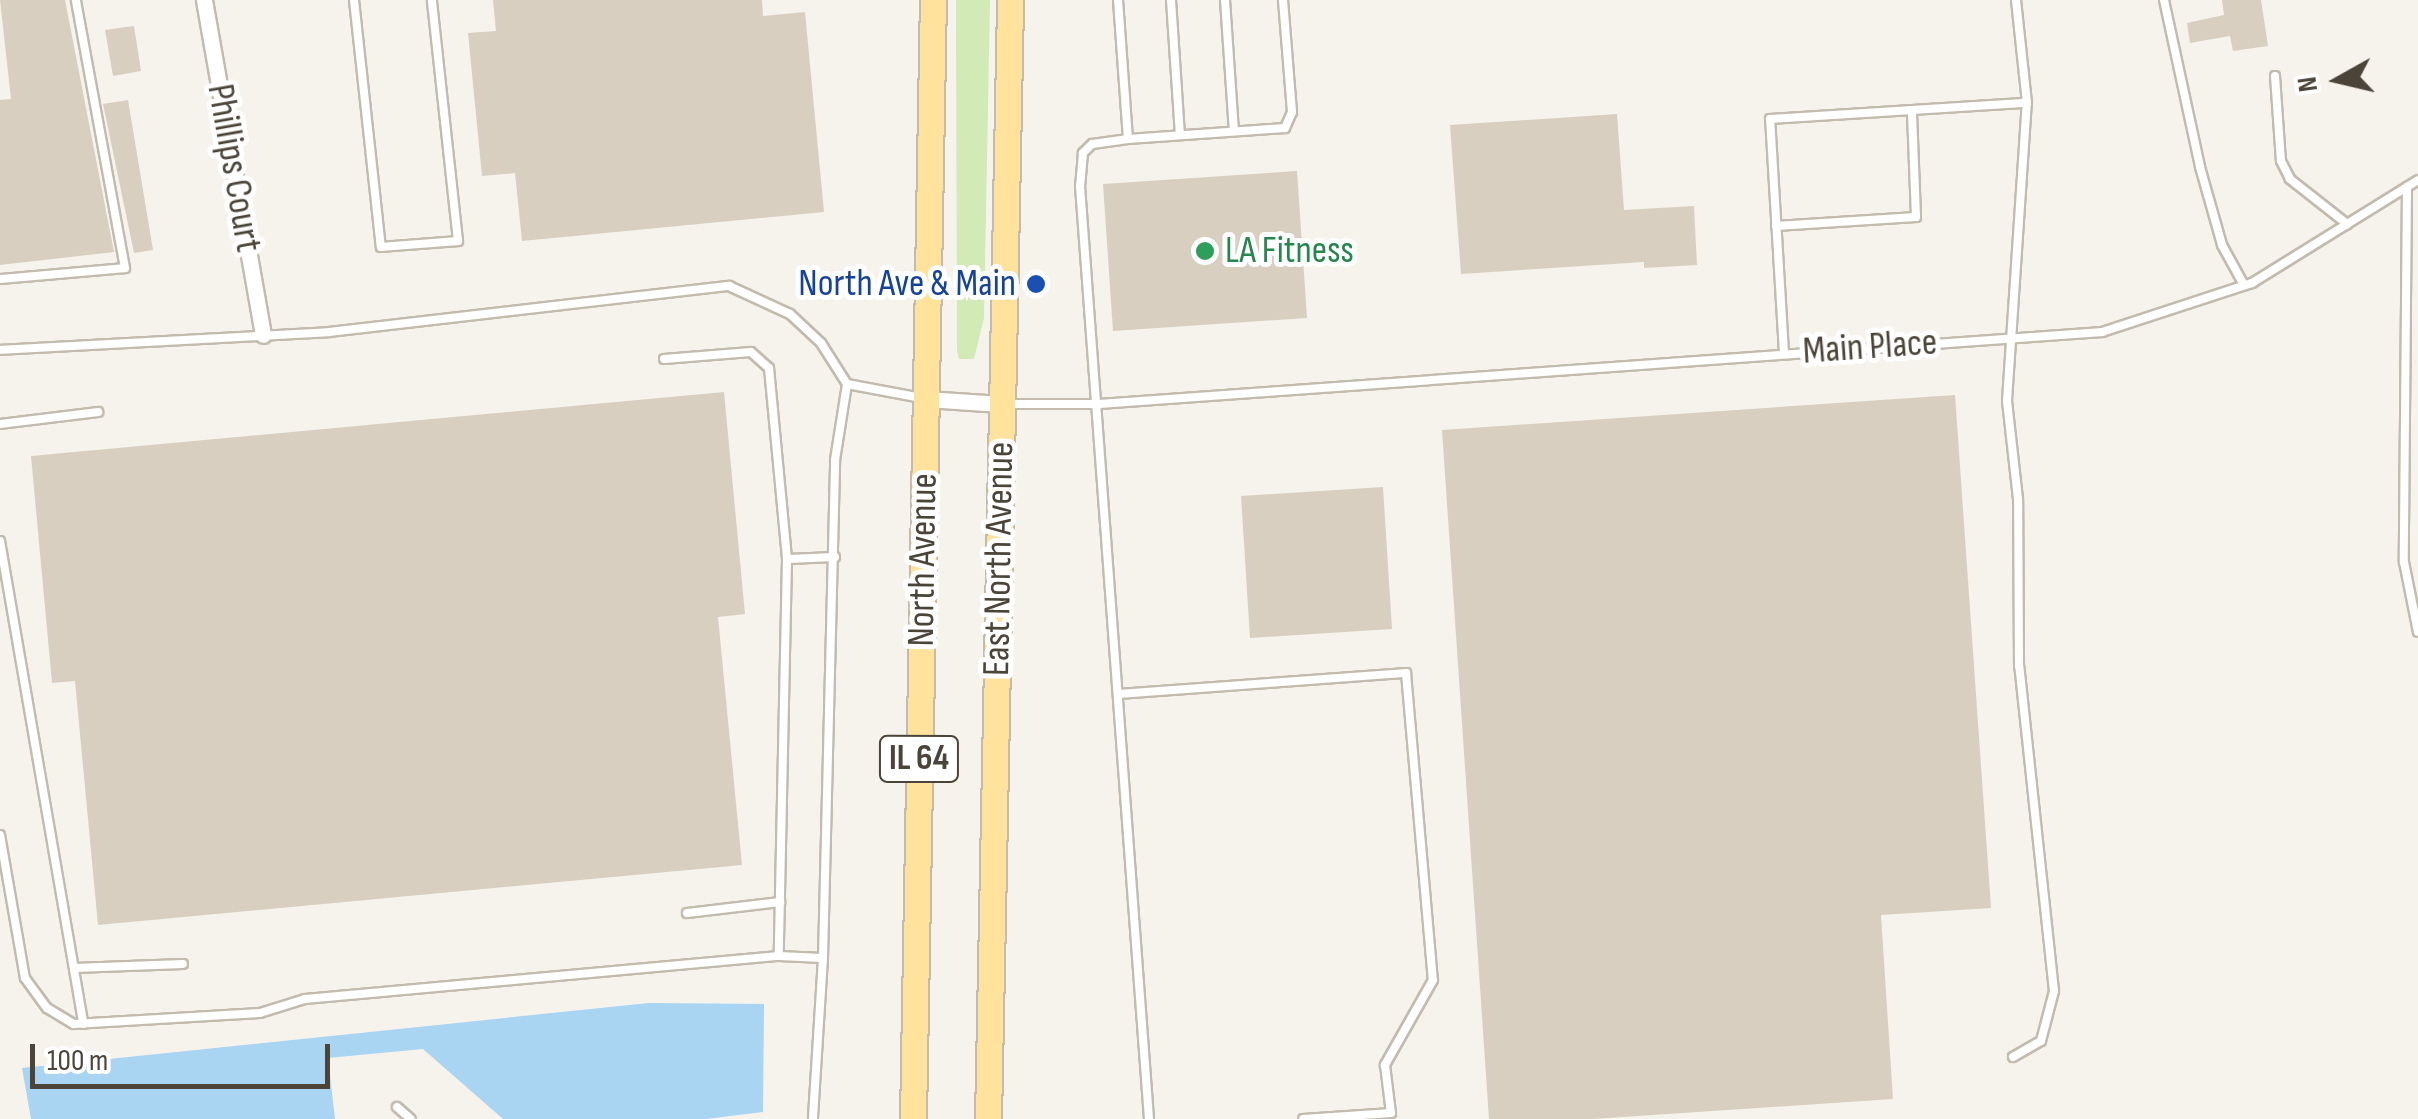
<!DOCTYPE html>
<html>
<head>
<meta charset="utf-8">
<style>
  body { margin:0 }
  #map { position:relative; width:2418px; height:1119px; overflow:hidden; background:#f6f3ec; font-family:"Sofia Sans Condensed",sans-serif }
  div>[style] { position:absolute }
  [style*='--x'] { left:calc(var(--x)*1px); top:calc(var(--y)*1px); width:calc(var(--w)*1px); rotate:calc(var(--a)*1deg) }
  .green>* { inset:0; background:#d2eab5 }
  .water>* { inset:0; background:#a9d4f2 }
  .building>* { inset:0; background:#d8cfc1 }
  .roads { filter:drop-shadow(2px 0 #c2bbae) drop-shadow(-2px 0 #c2bbae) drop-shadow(0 2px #c2bbae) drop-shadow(0 -2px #c2bbae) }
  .lane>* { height:8px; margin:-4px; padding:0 4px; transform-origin:4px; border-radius:4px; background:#fff }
  .street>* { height:15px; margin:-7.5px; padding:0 7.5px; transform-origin:7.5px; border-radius:7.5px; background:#fff }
  .primary>* { height:25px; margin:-12.5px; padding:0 12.5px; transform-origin:12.5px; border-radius:12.5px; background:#ffe39c }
  .dots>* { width:28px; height:28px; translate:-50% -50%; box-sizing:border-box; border:5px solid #fff; border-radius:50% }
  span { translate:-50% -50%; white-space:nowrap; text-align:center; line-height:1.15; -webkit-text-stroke:10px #fff; paint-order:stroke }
  .shield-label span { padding:2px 8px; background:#fff; border:2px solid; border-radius:8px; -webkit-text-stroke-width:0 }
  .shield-label { font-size:35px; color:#4b4439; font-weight:700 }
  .street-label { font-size:38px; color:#4b4439 }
  .leisure-label { font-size:38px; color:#27864d }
  .left { translate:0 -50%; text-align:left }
  .transit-label { font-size:38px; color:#164399 }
  .right { translate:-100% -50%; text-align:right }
  .north { position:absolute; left:2288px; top:30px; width:100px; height:100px; -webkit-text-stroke:8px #fff; paint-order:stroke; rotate:262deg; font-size:28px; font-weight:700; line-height:40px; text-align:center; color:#4b4439 }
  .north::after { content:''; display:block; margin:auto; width:35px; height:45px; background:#4b4439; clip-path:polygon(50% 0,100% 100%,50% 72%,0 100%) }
  .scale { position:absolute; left:30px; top:1044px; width:300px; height:45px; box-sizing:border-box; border:5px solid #4b4439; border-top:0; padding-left:12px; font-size:30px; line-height:35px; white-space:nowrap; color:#4b4439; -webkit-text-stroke:8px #fff; paint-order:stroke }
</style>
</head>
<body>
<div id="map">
  <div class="green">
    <div style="clip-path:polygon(956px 0,990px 0,984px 318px,974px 359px,959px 359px,957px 350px)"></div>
  </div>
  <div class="water">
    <div style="clip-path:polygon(649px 1003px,764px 1004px,763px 1112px,706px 1119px,503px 1119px,423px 1049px,328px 1058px,335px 1119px,31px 1119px,22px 1068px)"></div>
  </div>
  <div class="building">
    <div style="clip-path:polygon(0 0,65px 0,114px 252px,0 265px,0 100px,11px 99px)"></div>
    <div style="clip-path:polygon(493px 0,762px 0,763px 16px,805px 12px,824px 212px,522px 241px,515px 173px,482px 176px,468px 33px,496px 31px)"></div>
    <div style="clip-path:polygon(2222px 0,2261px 0,2268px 46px,2233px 51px,2230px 36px,2190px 43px,2187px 23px,2224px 15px)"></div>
    <div style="clip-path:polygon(134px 26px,141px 71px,113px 76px,105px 30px)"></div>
    <div style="clip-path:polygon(128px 100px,153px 250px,134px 253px,103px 104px)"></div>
    <div style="clip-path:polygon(1617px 114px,1624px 210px,1694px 206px,1697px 265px,1644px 268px,1644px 262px,1461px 274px,1450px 125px)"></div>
    <div style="clip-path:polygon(1297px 171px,1307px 318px,1113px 331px,1103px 184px)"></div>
    <div style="clip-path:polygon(724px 392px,745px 614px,718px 617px,742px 865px,98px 925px,75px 681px,52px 683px,31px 456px)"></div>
    <div style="clip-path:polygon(1955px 395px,1991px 908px,1881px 915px,1893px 1099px,1593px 1119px,1489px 1119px,1442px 430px)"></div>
    <div style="clip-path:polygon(1383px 487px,1392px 629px,1250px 638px,1241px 496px)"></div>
  </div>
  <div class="roads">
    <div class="lane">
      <div style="--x:354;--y:0;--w:248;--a:83.8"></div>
      <div style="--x:381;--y:247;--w:77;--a:-4.5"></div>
      <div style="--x:458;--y:241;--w:242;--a:-96.2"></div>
      <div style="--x:1118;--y:0;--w:139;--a:85.9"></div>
      <div style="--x:1128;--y:139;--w:36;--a:172"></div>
      <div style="--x:1092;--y:144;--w:13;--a:135"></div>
      <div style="--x:1083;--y:153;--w:33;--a:95"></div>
      <div style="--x:1080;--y:186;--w:936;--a:85.77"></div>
      <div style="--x:1171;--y:0;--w:135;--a:86.2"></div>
      <div style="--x:1225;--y:0;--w:131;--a:86.1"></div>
      <div style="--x:2164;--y:0;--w:171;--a:77.8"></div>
      <div style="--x:2200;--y:167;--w:81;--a:74.2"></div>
      <div style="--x:2222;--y:245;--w:46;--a:61.2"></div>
      <div style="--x:2275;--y:76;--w:85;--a:86"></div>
      <div style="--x:2281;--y:161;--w:20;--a:63"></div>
      <div style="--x:2290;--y:179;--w:73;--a:38.3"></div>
      <div style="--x:1128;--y:139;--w:157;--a:-4"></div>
      <div style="--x:1285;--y:128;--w:17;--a:-66"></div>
      <div style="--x:1292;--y:112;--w:112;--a:-94.6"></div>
      <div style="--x:2407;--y:187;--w:375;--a:90.5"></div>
      <div style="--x:2404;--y:562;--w:71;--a:78.7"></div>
      <div style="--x:1776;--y:226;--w:140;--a:-3.7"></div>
      <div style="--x:1916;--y:217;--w:106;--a:-92.2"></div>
      <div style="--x:0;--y:279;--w:125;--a:-5"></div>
      <div style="--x:125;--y:268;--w:272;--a:-100.4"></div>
      <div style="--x:0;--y:350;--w:329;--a:-3.1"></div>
      <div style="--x:329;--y:332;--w:403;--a:-6.6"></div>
      <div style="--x:729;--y:286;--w:67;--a:24.7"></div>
      <div style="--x:790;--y:314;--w:42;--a:43.1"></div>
      <div style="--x:821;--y:343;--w:49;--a:57.6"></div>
      <div style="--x:847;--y:384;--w:76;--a:10.6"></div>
      <div style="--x:1784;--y:353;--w:234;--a:-93.4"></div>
      <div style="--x:1770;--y:119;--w:257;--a:-3.6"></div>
      <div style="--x:664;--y:359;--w:87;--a:-4.6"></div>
      <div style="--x:751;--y:352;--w:24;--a:42"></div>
      <div style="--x:769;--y:368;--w:192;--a:84.6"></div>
      <div style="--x:787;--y:559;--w:397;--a:91.2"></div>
      <div style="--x:1005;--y:404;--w:94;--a:0"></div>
      <div style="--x:1099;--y:404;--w:1006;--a:-4.11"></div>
      <div style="--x:2102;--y:332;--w:158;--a:-18.1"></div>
      <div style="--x:2252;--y:283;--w:195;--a:-31.8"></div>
      <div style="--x:0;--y:424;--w:99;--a:-7"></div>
      <div style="--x:0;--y:541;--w:490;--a:80.2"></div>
      <div style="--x:787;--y:559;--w:48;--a:-2.4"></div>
      <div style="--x:1119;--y:694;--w:288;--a:-4.2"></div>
      <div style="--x:1406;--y:673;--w:308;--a:85"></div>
      <div style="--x:1433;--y:980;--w:98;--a:119.5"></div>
      <div style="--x:1385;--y:1065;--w:48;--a:82.9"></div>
      <div style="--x:1391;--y:1113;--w:88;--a:176.1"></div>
      <div style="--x:0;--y:835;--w:145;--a:80.1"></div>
      <div style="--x:25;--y:978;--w:37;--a:54"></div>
      <div style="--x:47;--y:1008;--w:31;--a:31"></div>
      <div style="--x:74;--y:1024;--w:186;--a:-3.4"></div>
      <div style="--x:260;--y:1013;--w:47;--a:-17.3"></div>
      <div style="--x:305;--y:999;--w:476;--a:-5.2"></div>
      <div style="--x:779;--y:956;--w:44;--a:2.6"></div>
      <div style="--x:823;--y:958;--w:161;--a:93.6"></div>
      <div style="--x:687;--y:913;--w:94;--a:-6.7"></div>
      <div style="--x:823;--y:958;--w:498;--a:-88.6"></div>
      <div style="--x:835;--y:460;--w:77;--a:-81"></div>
      <div style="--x:74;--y:968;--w:109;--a:-2.1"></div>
      <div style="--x:2013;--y:1057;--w:32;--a:-30"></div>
      <div style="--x:2041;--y:1041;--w:52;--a:-75.4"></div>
      <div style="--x:2054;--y:991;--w:327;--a:-96.1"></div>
      <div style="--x:2019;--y:666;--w:167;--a:-90.3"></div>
      <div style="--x:2018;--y:499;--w:99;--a:-96.4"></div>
      <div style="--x:2007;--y:401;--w:299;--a:-86.2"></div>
      <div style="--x:2027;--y:103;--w:104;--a:-96.1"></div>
      <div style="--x:397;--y:1107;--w:18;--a:41"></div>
    </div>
    <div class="street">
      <div style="--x:204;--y:0;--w:340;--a:80"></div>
      <div style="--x:926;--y:399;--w:75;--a:3.8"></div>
    </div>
    <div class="primary">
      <div style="--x:913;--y:1119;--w:1119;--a:-88.98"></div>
      <div style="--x:988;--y:1119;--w:1119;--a:-88.87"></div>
    </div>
  </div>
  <div class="dots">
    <div style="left:1205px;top:251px;background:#2e9e5b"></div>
    <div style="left:1036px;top:284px;background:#1a4fb4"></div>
  </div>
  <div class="shield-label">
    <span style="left:919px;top:759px">IL 64</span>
  </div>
  <div class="street-label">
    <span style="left:234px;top:168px;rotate:80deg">Phillips Court</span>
    <span style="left:1870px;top:347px;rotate:-4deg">Main Place</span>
    <span style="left:999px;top:559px;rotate:-89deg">East North Avenue</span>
    <span style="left:923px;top:560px;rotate:-89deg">North Avenue</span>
  </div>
  <div class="leisure-label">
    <span class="left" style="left:1225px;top:251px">LA Fitness</span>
  </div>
  <div class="transit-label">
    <span class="right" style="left:1016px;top:284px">North Ave &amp; Main</span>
  </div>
  <div class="north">N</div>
  <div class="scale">100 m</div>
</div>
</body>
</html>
